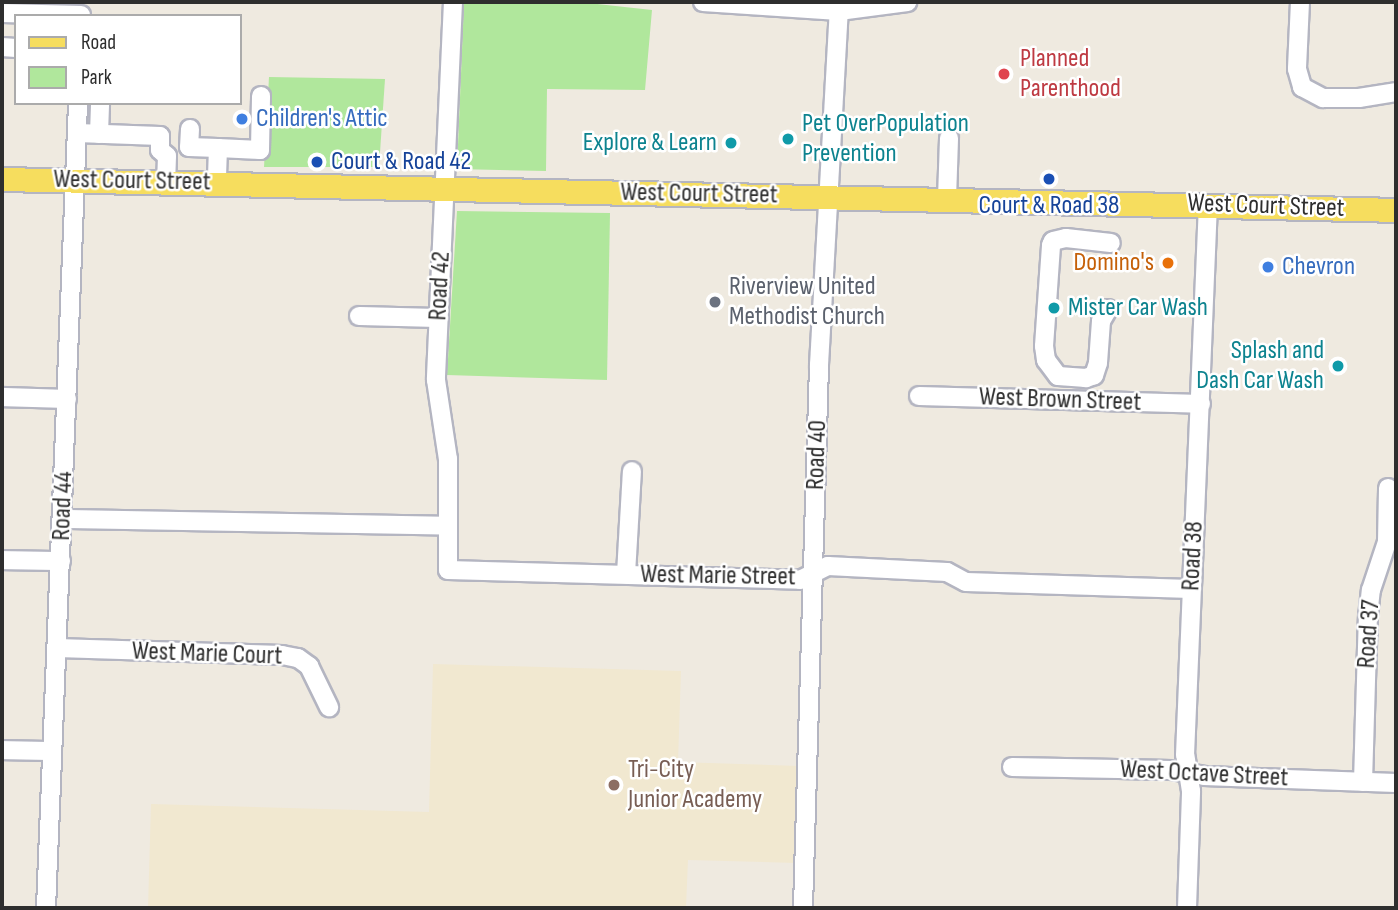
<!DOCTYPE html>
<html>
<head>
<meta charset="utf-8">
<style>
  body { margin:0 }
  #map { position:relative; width:1398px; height:910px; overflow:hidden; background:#efeae0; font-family:"Sofia Sans Condensed",sans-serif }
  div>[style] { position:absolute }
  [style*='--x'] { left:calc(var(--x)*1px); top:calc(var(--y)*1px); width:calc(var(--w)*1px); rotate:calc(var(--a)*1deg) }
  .education>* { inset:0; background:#f1e8d0 }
  .green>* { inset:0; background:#b0e79c }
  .roads { filter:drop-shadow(2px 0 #b4b5c1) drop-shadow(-2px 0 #b4b5c1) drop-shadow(0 2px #b4b5c1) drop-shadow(0 -2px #b4b5c1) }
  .minor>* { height:18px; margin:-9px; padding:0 9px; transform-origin:9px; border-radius:9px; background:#fff }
  .major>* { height:23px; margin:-11.5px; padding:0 11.5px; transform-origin:11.5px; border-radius:11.5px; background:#f6dd5e }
  .dots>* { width:19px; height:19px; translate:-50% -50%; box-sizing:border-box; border:4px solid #fff; border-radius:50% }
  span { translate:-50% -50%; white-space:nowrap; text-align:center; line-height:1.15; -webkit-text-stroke:5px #fff; paint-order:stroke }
  .health-label { font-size:26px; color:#be3a42 }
  .left { translate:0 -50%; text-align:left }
  .shop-label { font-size:26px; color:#366cbe }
  .culture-label { font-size:26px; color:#0d838f }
  .right { translate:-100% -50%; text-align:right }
  .transit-label { font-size:26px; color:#164399 }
  .street-label { font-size:26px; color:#2e2e2e }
  .food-label { font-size:26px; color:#c56008 }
  .worship-label { font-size:26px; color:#5b616d }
  .education-label { font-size:26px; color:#785e54 }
  .frame { position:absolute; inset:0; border:4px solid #2e2e2e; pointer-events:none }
  .legend { position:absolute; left:14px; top:14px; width:228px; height:91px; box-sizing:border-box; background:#fff; border:2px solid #ababab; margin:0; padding:9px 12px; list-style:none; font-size:21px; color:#2e2e2e }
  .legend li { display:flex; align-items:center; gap:14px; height:35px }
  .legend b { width:35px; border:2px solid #ababab }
</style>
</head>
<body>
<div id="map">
  <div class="education">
    <div style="clip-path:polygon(433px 664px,681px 671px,678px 762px,799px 766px,796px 863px,688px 860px,686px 908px,148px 908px,151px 804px,429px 812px)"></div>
  </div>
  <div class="green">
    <div style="clip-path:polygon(464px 2px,579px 2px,652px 10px,645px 90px,547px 89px,546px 171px,457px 169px)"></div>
    <div style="clip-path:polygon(269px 77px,385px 79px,379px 167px,264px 167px)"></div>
    <div style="clip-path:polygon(457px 211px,610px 213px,607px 380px,447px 375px)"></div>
  </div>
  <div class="roads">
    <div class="minor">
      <div style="--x:453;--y:2;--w:378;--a:92.6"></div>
      <div style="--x:436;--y:380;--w:80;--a:81.4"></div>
      <div style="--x:448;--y:459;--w:111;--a:90"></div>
      <div style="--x:448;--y:570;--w:352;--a:1.6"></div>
      <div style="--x:800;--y:580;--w:31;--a:-27"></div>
      <div style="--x:828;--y:566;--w:119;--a:2.9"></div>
      <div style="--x:947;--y:572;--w:21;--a:28"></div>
      <div style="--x:966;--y:582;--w:225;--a:1.8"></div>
      <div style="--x:703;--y:2;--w:136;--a:3.8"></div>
      <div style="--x:839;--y:11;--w:69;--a:-7.5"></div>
      <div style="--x:1300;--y:2;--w:67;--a:92.6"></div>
      <div style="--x:1297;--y:69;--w:19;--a:74"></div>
      <div style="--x:1302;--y:87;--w:24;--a:28"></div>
      <div style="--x:1323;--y:98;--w:36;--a:0"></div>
      <div style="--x:1359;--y:98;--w:37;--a:-9"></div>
      <div style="--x:2;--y:13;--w:79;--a:1.5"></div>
      <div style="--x:2;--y:47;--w:14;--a:4"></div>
      <div style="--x:190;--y:129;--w:18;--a:93"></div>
      <div style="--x:189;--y:147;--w:29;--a:2"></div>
      <div style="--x:218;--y:148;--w:35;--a:92"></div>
      <div style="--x:77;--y:133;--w:83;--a:2.1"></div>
      <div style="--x:160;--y:136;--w:14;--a:90"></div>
      <div style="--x:160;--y:150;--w:9;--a:41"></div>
      <div style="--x:167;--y:156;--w:26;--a:92"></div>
      <div style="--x:99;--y:134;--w:31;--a:-88"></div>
      <div style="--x:218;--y:148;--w:42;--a:2.7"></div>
      <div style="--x:260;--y:150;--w:54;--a:-88.9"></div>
      <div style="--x:947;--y:199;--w:61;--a:-88.1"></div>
      <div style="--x:1108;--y:309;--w:14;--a:120"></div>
      <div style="--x:1101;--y:321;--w:42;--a:94.1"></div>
      <div style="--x:1098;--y:363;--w:13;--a:108"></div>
      <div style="--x:1094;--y:375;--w:9;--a:159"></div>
      <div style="--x:1086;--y:378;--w:28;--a:-176"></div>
      <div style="--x:1058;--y:376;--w:20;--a:-127"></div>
      <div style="--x:1046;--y:360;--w:14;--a:-98"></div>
      <div style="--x:1044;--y:346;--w:101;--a:-86"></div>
      <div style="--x:1051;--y:245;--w:4;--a:-63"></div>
      <div style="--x:1053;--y:241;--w:13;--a:-13"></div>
      <div style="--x:1066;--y:238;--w:45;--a:6.3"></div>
      <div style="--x:359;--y:316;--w:79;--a:1.5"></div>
      <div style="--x:919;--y:396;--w:282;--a:1.6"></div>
      <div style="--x:2;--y:397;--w:65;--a:1.8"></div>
      <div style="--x:63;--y:519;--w:385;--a:1"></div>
      <div style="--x:2;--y:560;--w:59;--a:1"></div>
      <div style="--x:626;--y:574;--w:103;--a:-86.7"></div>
      <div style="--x:57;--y:648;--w:225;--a:1.8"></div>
      <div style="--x:282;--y:655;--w:16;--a:11"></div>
      <div style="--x:298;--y:658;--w:14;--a:36"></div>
      <div style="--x:309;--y:666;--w:46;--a:64"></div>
      <div style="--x:2;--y:750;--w:50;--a:1.1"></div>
      <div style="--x:1012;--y:767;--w:159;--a:1.1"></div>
      <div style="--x:1171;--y:770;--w:34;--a:10"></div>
      <div style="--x:1204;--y:776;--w:192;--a:2.1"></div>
      <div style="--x:1363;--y:782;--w:165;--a:-88.3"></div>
      <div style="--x:1368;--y:617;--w:27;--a:-84"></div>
      <div style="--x:1371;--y:590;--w:51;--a:-71.6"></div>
      <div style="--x:1387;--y:542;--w:54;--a:-88.9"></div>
      <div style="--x:46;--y:908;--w:806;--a:-87.72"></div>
      <div style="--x:803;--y:908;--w:543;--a:-88.31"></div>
      <div style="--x:819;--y:365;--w:364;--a:-86.8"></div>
      <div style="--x:1187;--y:908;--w:117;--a:-88"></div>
      <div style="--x:1191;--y:791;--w:36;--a:-99"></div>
      <div style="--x:1185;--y:755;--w:551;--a:-87.61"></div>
    </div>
    <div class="major">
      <div style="--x:2;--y:179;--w:1394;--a:1.27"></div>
    </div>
  </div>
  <div class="dots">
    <div style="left:1004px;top:74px;background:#e0444e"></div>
    <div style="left:242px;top:119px;background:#3f7fe0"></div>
    <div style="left:788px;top:139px;background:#0f9aa8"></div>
    <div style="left:731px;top:143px;background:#0f9aa8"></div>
    <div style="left:317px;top:162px;background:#1a4fb4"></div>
    <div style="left:1049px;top:179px;background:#1a4fb4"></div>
    <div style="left:1168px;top:263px;background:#e8710a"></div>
    <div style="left:1268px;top:267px;background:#3f7fe0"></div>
    <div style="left:715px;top:302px;background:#6b7280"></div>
    <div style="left:1054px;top:308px;background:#0f9aa8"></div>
    <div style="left:1338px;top:366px;background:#0f9aa8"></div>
    <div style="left:614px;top:785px;background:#8d6e63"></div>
  </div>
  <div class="health-label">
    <span class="left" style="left:1020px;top:74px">Planned<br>Parenthood</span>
  </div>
  <div class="shop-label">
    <span class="left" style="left:256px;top:119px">Children's Attic</span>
    <span class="left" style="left:1282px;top:267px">Chevron</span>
  </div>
  <div class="culture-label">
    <span class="left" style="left:802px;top:139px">Pet OverPopulation<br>Prevention</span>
    <span class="right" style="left:717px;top:143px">Explore &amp; Learn</span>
    <span class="left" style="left:1068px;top:308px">Mister Car Wash</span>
    <span class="right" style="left:1324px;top:366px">Splash and<br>Dash Car Wash</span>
  </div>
  <div class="transit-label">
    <span class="left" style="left:331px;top:162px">Court &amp; Road 42</span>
    <span style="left:1049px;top:206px">Court &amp; Road 38</span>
  </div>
  <div class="street-label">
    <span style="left:132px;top:181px;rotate:1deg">West Court Street</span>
    <span style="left:699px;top:194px;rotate:1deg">West Court Street</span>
    <span style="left:1266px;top:206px;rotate:2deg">West Court Street</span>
    <span style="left:440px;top:286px;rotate:-87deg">Road 42</span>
    <span style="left:1060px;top:400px;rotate:2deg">West Brown Street</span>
    <span style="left:817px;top:455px;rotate:-88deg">Road 40</span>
    <span style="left:63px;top:506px;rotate:-88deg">Road 44</span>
    <span style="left:1193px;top:556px;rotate:-87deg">Road 38</span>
    <span style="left:718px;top:576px;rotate:1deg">West Marie Street</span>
    <span style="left:1369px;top:634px;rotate:-86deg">Road 37</span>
    <span style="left:207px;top:654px;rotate:2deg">West Marie Court</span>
    <span style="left:1204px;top:774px;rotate:3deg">West Octave Street</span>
  </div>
  <div class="food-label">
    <span class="right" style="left:1154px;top:263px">Domino's</span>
  </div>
  <div class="worship-label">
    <span class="left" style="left:729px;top:302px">Riverview United<br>Methodist Church</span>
  </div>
  <div class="education-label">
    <span class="left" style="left:628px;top:785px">Tri-City<br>Junior Academy</span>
  </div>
  <div class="frame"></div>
  <ul class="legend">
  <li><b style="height:9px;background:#f6dd5e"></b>Road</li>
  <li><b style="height:19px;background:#b0e79c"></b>Park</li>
  </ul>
</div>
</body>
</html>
